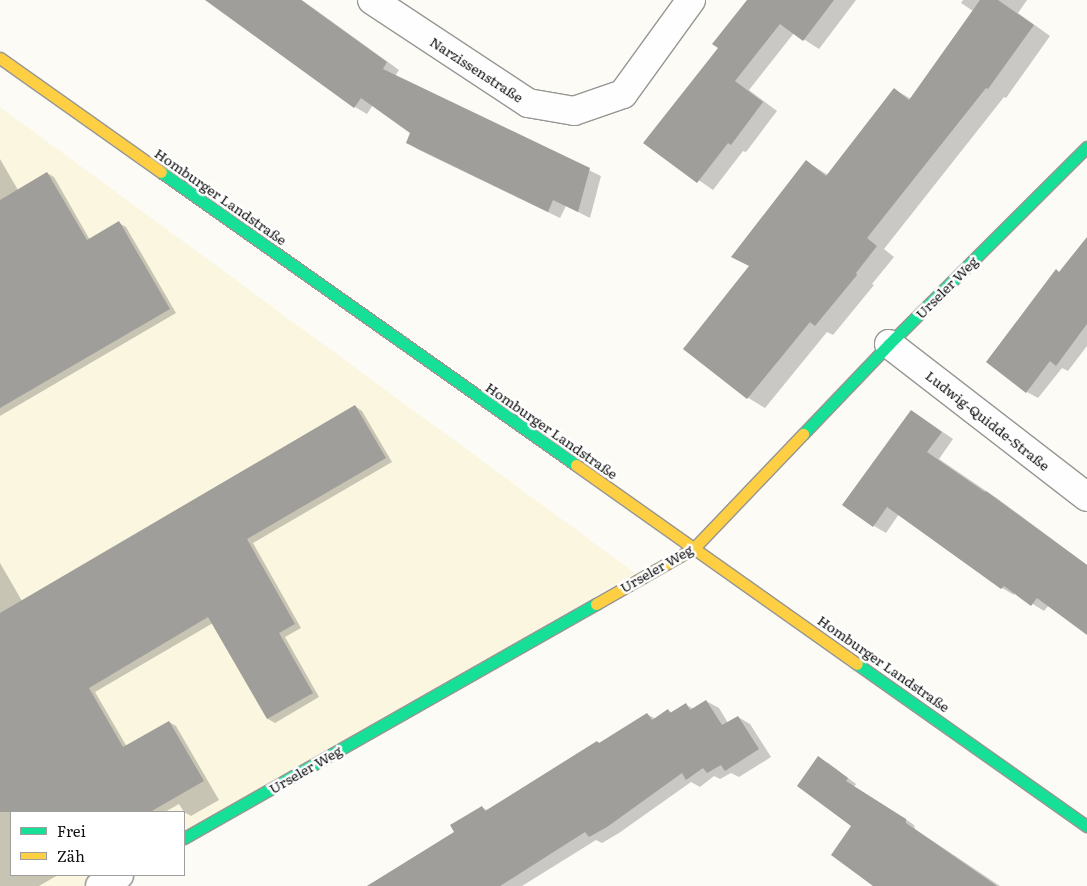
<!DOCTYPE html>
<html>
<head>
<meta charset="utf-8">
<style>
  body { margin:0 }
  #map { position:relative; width:1087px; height:886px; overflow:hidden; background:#fcfbf5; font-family:Literata,serif }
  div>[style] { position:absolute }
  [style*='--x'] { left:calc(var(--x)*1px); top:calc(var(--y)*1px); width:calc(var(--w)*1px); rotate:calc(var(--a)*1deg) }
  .farmland>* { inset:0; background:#faf6e0 }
  .shadow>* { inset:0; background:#0003 }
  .building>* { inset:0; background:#a09e9a }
  .roads { filter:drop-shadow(1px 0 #969693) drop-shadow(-1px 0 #969693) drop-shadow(0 1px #969693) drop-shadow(0 -1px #969693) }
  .street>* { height:28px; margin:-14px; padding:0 14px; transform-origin:14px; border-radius:14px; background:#fffefe }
  .fast>* { height:11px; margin:-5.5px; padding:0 5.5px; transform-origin:5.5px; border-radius:5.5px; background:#16e098 }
  .slow>* { height:11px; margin:-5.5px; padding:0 5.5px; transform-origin:5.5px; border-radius:5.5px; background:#ffcf43 }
  span { translate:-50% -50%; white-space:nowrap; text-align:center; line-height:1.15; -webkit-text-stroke:5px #fff; paint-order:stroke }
  .street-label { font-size:14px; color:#101010 }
  .legend { position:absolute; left:10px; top:811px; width:175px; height:65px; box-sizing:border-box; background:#fff; border:1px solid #9f9f9f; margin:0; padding:6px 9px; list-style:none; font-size:15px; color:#101010 }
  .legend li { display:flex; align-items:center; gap:10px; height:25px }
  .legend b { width:25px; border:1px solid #9f9f9f }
</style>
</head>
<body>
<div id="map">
  <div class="farmland">
    <div style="clip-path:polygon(0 107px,635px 573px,184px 837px,184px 812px,11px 812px,11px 875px,120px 875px,101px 886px,0 886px)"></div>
  </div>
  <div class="shadow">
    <div style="clip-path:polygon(206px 0,302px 0,399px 70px,395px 76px,601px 176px,590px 218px,566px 206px,560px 218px,419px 150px,407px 143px,411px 133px,373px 105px,367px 114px,355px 107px)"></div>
    <div style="clip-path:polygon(748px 0,856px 0,819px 49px,794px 33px,749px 90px,777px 111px,746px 152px,743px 151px,713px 190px,645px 143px,719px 48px)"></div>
    <div style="clip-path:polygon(963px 0,1027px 0,1018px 13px,1050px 36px,1006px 98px,1004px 97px,884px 249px,894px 257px,872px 284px,874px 285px,833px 335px,827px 332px,765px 408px,747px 397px,750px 266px,807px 162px,828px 175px,894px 89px,911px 99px,973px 11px,961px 3px)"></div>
    <div style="clip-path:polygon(0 159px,18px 190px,47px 173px,54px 177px,90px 240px,119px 223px,126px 227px,176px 313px,0 416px)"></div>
    <div style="clip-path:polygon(1087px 266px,1087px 346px,1068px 371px,1062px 368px,1038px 398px,1027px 392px)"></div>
    <div style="clip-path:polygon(355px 406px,362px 411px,392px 462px,253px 543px,301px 628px,285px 637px,319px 697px,275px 723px,268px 719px,213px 623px,95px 692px,127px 747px,169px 722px,176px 726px,219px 800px,191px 816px,184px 812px,179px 804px,165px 812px,11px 812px,11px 875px,58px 875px,39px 886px,0 886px,0 563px,22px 601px)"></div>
    <div style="clip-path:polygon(912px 411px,953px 439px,939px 459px,998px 499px,1087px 565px,1087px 633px,1049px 605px,1044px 611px,1015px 593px,1014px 595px,1002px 588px,899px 514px,886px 533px,874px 526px)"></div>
    <div style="clip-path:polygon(706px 701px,719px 708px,728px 723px,738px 717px,750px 724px,771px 757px,739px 777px,731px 773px,720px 779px,714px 776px,700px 787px,691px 782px,619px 833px,602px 843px,596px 840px,522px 886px,367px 886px,456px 832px,482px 807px,488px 811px,598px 742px,600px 744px,647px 714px,656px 719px,668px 710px,673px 713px,686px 705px,694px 709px)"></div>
    <div style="clip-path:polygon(827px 762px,856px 784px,854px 787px,907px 820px,914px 825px,915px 829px,1000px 886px,876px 886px)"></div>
  </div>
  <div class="building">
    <div style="clip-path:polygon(205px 0,301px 0,387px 62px,383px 69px,590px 168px,578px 212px,553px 200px,548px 212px,406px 143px,410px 133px,361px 98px,354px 108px)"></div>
    <div style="clip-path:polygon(747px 0,834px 0,803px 41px,780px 24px,735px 81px,763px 102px,731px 145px,728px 143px,697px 183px,643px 143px,718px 48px,712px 44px)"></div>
    <div style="clip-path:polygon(980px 0,998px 0,1034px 25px,988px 89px,986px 88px,867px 238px,877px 246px,856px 273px,857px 275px,815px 326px,810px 322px,747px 399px,683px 349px,749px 266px,731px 257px,806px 160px,826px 176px,894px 88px,909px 100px)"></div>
    <div style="clip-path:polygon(47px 172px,87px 240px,119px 221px,170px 309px,0 408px,0 200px)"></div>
    <div style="clip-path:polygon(1087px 237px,1087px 324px,1056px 366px,1050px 361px,1026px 393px,986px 362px,1056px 269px,1059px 272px)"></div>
    <div style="clip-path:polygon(355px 405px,386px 458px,247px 539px,295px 624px,279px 633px,313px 693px,267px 719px,208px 617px,89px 688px,123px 747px,169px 721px,204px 781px,150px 812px,0 812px,0 613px)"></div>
    <div style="clip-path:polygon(911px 410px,942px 432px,927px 452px,985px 492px,986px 491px,1087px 565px,1087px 635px,1037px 598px,1031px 606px,1004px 586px,1001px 589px,887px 507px,873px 527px,842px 505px)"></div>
    <div style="clip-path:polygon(706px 700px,722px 725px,738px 716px,759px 749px,725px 771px,721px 765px,707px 773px,703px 768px,686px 780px,682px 773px,607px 827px,589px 837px,585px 832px,500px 886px,367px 886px,454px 832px,450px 825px,482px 806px,485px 811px,597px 741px,599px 743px,647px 713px,652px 720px,668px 709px,670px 713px,686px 703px,690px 710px)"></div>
    <div style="clip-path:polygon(818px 756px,848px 778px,846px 781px,898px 814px,906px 819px,906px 823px,997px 886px,873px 886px,831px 855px,851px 826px,797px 786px)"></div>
  </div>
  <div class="roads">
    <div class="street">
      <div style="--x:372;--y:0;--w:187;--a:33.4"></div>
      <div style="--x:528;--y:103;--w:47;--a:9.9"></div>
      <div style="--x:574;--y:111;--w:52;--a:-19.1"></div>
      <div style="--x:623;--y:94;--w:116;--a:-54.1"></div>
      <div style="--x:889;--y:344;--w:250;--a:37.7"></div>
      <div style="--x:100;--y:886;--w:22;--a:-30"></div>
    </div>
    <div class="fast">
      <div style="--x:161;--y:172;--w:508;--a:35.22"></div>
      <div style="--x:803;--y:434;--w:124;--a:-46.3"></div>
      <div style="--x:889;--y:344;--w:279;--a:-44.9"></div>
      <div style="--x:857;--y:664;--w:281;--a:35.2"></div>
      <div style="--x:184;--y:838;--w:474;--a:-29.6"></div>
    </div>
    <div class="slow">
      <div style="--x:0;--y:58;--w:197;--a:35.3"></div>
      <div style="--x:576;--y:465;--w:344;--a:35.3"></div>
      <div style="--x:596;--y:604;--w:113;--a:-29.7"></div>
      <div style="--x:694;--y:548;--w:158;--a:-46.3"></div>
    </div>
  </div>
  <div class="street-label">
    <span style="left:477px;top:69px;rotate:33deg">Narzissenstraße</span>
    <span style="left:221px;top:196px;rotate:35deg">Homburger Landstraße</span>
    <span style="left:946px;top:287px;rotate:-45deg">Urseler Weg</span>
    <span style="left:988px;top:420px;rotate:38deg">Ludwig-Quidde-Straße</span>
    <span style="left:552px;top:430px;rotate:35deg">Homburger Landstraße</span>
    <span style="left:656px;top:568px;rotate:-30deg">Urseler Weg</span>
    <span style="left:884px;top:663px;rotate:35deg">Homburger Landstraße</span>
    <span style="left:305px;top:769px;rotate:-30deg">Urseler Weg</span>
  </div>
  <ul class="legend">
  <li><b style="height:6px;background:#16e098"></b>Frei</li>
  <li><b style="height:6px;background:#ffcf43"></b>Zäh</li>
  </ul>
</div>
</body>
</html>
